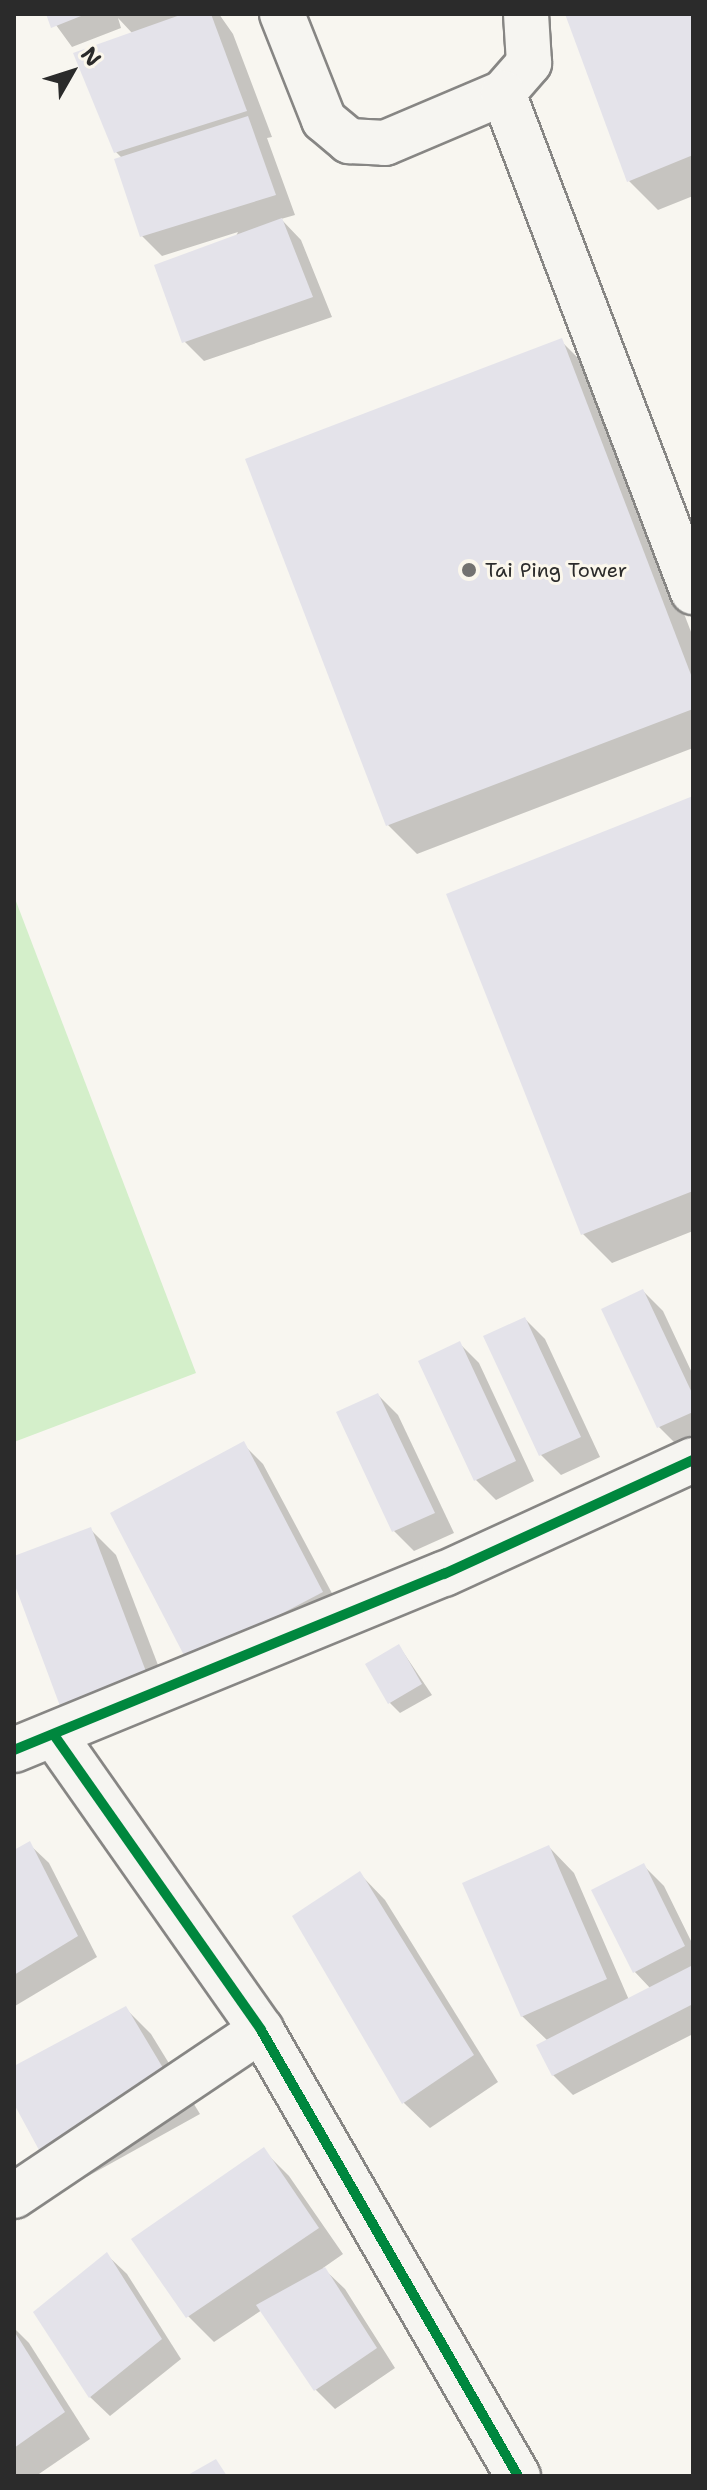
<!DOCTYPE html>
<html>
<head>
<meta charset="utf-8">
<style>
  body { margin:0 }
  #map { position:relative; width:707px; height:2490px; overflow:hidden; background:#f8f6f0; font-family:"Shantell Sans",sans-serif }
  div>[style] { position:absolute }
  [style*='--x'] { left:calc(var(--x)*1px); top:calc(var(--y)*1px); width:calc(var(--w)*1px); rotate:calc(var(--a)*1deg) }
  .green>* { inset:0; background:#d4efca }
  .shadow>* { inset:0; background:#0003 }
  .building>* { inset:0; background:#e4e3ea }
  .roads { filter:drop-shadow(2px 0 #878684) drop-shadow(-2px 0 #878684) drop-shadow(0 2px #878684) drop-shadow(0 -2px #878684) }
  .minor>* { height:44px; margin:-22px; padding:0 22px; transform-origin:22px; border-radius:22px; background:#f6f5f1 }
  .cycleway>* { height:10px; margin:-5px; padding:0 5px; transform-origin:5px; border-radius:5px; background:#00873e }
  .dots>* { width:22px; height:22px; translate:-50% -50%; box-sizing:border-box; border:4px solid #fbf7ec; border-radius:50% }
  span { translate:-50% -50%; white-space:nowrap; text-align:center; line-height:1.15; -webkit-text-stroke:6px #fbf7ec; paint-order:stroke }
  .poi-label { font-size:20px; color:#2b2b2b }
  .left { translate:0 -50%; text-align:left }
  .frame { position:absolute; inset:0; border:16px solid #2b2b2b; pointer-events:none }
  .north { position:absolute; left:32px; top:32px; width:80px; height:80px; -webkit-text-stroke:6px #fbf7ec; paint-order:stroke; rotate:51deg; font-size:22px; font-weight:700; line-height:32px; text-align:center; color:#2b2b2b }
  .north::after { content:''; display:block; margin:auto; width:28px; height:36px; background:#2b2b2b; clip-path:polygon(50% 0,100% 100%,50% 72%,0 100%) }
</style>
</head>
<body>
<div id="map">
  <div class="green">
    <div style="clip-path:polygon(14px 896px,196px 1373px,14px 1442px)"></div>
  </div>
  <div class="shadow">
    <div style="clip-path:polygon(48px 14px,219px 14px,233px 34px,272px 137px,267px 138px,295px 215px,281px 219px,301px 240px,332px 317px,204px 361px,184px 341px,238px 232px,162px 256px,142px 236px,123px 159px,116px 152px,133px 34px,118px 18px,121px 28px,72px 47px)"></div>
    <div style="clip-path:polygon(567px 14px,693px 14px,693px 196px,658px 210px,629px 181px)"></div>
    <div style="clip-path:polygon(561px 341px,590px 370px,693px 637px,693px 748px,417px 854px,388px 825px)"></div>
    <div style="clip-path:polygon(693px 798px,693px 1231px,612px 1263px,583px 1234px)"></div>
    <div style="clip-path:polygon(643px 1291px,663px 1311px,693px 1375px,693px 1441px,679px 1447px,659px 1427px)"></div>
    <div style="clip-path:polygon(525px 1319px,545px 1339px,600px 1457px,561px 1475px,541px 1455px)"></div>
    <div style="clip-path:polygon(459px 1343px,479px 1363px,534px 1481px,496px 1500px,476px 1480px)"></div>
    <div style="clip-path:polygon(378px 1395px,398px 1415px,454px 1533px,414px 1551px,394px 1531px,339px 1413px)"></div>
    <div style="clip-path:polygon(243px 1444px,263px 1464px,342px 1612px,210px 1682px)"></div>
    <div style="clip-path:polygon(90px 1529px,116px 1555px,174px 1707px,14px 1577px,14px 1558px)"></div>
    <div style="clip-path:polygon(399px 1646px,432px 1695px,400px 1713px,390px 1703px)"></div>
    <div style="clip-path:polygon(29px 1844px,49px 1863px,97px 1957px,15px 2006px,14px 1853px)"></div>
    <div style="clip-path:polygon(549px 1847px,574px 1873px,629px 2000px,651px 1989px,634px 1971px,644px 1866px,664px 1886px,693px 1945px,693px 2034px,573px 2095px,553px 2075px,548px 2041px,522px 2016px)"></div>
    <div style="clip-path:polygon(360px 1874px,385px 1900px,498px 2082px,430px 2128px,404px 2103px)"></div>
    <div style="clip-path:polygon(125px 2008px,151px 2034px,200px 2114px,72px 2185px,47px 2160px,14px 2100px,14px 2068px)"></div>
    <div style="clip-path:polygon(263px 2150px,289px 2176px,343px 2254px,323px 2268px,345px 2289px,395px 2368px,335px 2409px,315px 2389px,262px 2310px,214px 2342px,188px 2316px)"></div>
    <div style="clip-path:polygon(107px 2255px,127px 2274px,181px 2359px,110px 2416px,90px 2397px)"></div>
    <div style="clip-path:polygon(14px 2328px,29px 2343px,90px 2439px,36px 2476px,14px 2476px)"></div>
  </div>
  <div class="building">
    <div style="clip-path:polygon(46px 14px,86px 14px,51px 28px)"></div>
    <div style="clip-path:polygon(183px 14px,211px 14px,247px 111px,114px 153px,73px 53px)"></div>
    <div style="clip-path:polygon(565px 14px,693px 14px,693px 155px,627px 182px)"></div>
    <div style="clip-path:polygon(248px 116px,276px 195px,140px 237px,114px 159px)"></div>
    <div style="clip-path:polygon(282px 218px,313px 297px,182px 343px,154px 265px)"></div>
    <div style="clip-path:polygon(562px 338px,693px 680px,693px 709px,386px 826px,245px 459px)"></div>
    <div style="clip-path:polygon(693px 796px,693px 1191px,581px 1235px,446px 894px)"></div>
    <div style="clip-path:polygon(643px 1289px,693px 1395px,693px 1412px,657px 1428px,601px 1309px)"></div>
    <div style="clip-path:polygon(525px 1317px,581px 1437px,539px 1456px,483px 1336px)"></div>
    <div style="clip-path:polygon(460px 1341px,516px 1461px,474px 1481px,418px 1361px)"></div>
    <div style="clip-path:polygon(378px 1393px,435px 1513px,392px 1532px,336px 1412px)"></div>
    <div style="clip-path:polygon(244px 1441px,323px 1592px,188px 1663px,110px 1513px)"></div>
    <div style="clip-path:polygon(91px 1527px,150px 1682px,63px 1714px,14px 1583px,14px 1556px)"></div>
    <div style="clip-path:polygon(399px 1644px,422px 1684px,388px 1704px,365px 1664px)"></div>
    <div style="clip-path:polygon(30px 1841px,78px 1936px,14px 1975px,14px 1850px)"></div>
    <div style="clip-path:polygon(549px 1845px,607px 1979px,521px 2017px,462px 1883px)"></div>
    <div style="clip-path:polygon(644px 1863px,685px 1946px,633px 1973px,591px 1890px)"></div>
    <div style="clip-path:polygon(360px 1871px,474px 2055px,402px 2104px,292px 1916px)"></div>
    <div style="clip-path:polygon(693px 1965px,693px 2004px,552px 2076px,536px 2045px)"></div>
    <div style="clip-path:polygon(126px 2006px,175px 2088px,45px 2161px,14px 2104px,14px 2066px)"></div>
    <div style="clip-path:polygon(264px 2147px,319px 2228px,186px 2318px,131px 2239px)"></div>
    <div style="clip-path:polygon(107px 2252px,162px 2339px,89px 2398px,33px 2312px)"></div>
    <div style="clip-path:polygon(325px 2267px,377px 2348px,314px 2391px,256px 2305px)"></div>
    <div style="clip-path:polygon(14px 2331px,65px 2412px,14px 2448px)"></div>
    <div style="clip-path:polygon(216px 2459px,227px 2476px,186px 2476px)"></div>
  </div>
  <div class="roads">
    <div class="minor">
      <div style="--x:282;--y:14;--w:114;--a:68.4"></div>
      <div style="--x:324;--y:120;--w:33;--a:40"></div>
      <div style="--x:349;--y:141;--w:36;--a:3"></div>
      <div style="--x:385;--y:143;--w:128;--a:-23"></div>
      <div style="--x:503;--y:93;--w:40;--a:-49"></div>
      <div style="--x:529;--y:63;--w:49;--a:-93.5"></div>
      <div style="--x:503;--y:93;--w:534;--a:69.16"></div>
      <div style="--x:54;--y:1735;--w:360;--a:54.9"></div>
      <div style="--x:261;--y:2030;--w:515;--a:60.05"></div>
      <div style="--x:14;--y:1750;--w:465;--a:-22.3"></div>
      <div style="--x:444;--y:1574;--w:274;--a:-24.6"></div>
      <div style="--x:14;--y:2196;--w:298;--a:-33.9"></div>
    </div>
  </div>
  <div class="cycleway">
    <div style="--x:54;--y:1735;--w:360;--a:54.9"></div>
    <div style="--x:261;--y:2030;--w:515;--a:60.05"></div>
    <div style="--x:14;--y:1750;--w:465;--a:-22.3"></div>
    <div style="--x:444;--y:1574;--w:274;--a:-24.6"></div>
  </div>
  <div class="dots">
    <div style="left:469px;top:570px;background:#737270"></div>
  </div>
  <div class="poi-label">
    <span class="left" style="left:485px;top:570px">Tai Ping Tower</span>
  </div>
  <div class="frame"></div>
  <div class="north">N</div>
</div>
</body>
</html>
